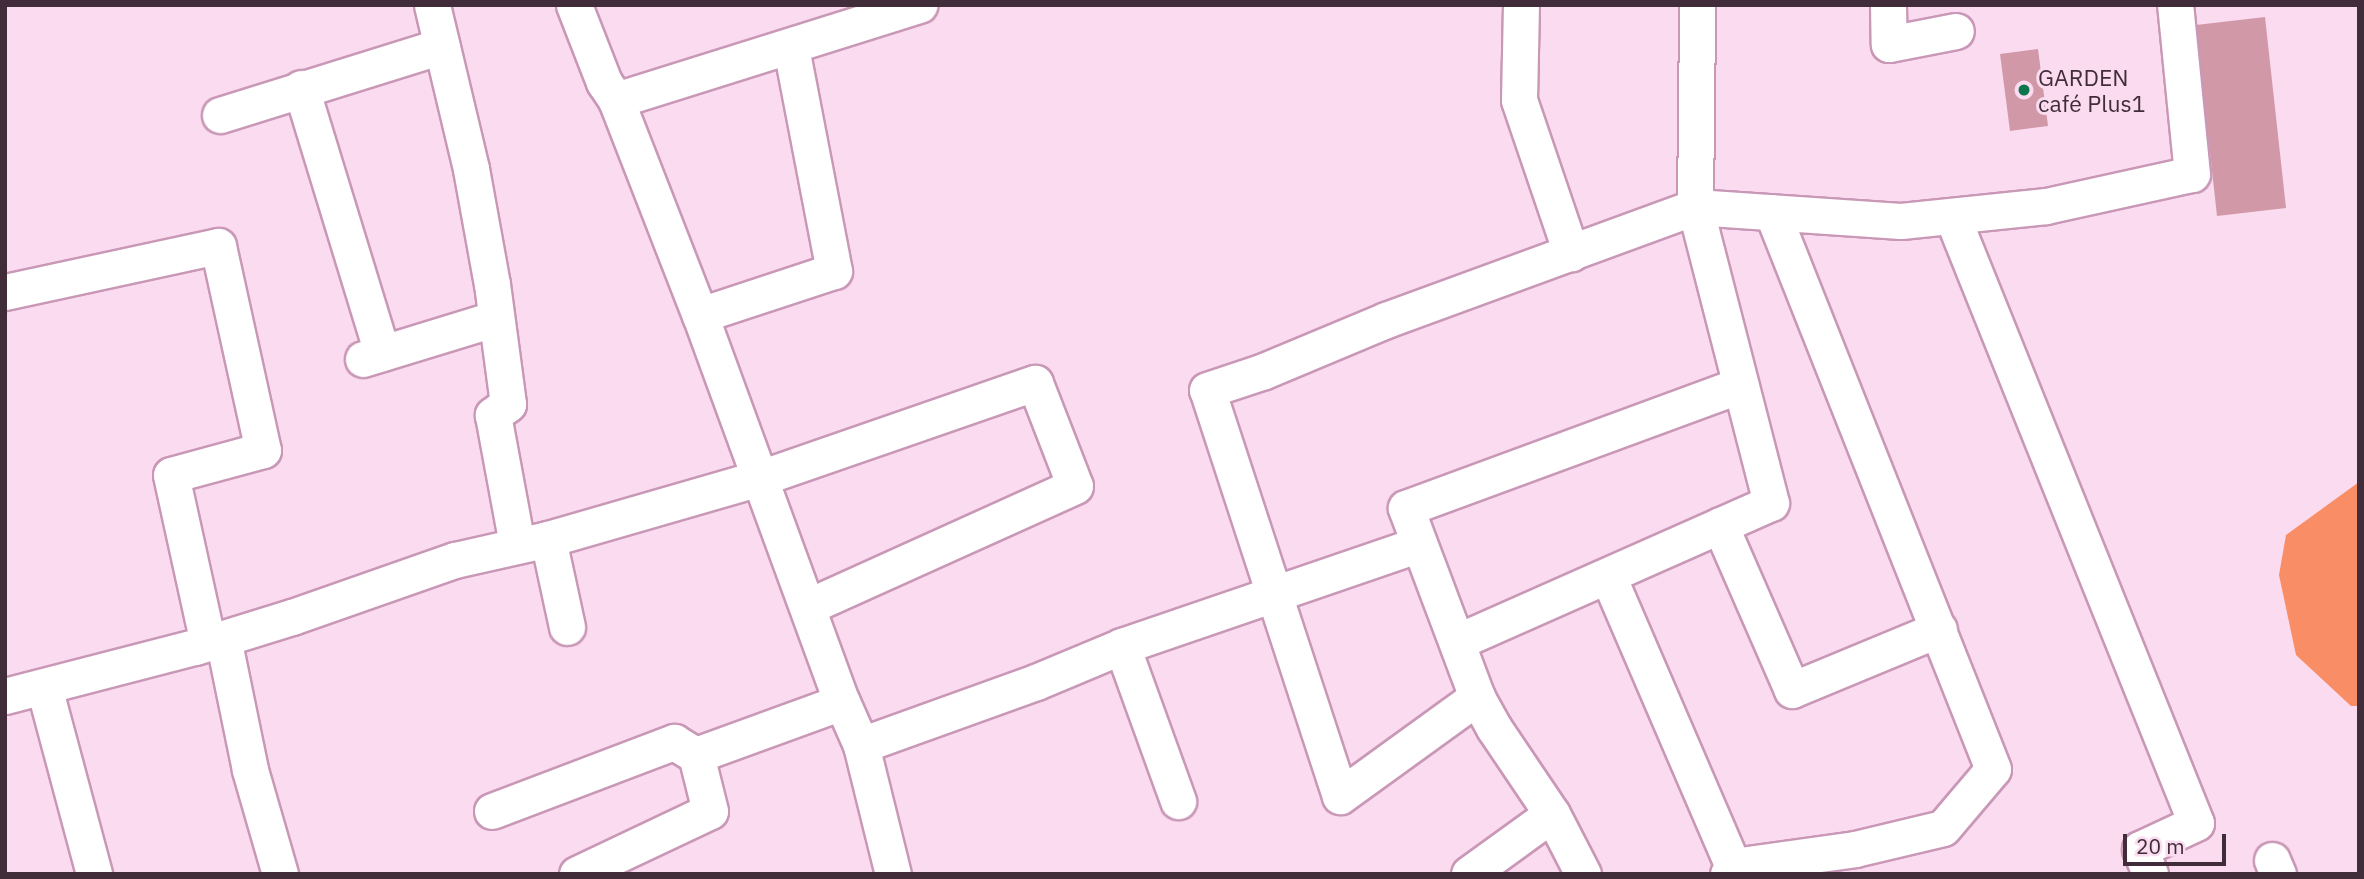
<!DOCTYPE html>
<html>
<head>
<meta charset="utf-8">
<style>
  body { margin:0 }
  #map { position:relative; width:2364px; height:879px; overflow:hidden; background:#fbdbef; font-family:"IBM Plex Sans",sans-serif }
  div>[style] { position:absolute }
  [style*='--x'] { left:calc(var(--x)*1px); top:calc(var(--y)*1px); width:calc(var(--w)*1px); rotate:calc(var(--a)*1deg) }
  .forest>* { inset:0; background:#f98d66 }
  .building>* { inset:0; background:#d198a8 }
  .roads { filter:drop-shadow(2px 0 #c998b7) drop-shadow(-2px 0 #c998b7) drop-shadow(0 2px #c998b7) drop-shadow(0 -2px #c998b7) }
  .minor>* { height:35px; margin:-17.5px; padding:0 17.5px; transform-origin:17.5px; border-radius:17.5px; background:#fff }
  .dots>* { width:19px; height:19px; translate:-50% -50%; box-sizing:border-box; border:4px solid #fbdbef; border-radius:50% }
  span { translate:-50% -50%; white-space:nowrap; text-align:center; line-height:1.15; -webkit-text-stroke:6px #fbdbef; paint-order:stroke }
  .poi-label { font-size:23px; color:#412d3a }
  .left { translate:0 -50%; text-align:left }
  .frame { position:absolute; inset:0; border:7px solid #412d3a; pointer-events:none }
  .scale { position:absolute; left:2123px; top:834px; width:103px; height:32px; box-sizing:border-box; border:4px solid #412d3a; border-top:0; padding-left:9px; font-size:21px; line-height:24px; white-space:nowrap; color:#412d3a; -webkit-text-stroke:5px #fbdbef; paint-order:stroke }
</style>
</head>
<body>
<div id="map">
  <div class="forest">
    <div style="clip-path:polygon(2359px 482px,2359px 706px,2351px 706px,2296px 655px,2279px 575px,2286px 535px)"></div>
  </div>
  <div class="building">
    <div style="clip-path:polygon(2265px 17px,2286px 208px,2217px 216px,2196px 25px)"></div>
    <div style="clip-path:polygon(2038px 49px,2048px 126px,2010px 131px,2000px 54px)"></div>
  </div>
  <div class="roads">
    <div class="minor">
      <div style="--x:432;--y:5;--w:169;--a:76.6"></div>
      <div style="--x:471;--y:169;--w:117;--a:79.7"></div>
      <div style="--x:492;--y:284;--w:121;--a:82.4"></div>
      <div style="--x:508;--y:404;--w:19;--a:144"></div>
      <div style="--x:493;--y:415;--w:132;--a:79.5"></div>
      <div style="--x:574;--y:5;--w:83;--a:68.7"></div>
      <div style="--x:604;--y:82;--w:22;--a:56"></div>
      <div style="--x:616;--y:100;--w:231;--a:68.7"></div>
      <div style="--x:700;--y:315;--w:412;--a:69.9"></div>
      <div style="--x:842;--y:702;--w:47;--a:66.2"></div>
      <div style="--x:861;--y:745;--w:133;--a:76.1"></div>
      <div style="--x:1521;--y:5;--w:95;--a:91.2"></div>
      <div style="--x:1519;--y:100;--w:162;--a:71.2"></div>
      <div style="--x:1888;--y:5;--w:39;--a:89"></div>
      <div style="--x:1889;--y:44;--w:68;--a:-11"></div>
      <div style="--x:301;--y:88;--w:277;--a:73"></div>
      <div style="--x:616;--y:100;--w:318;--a:-17.4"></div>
      <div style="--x:220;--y:115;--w:232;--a:-17.3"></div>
      <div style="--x:1952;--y:216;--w:654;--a:68.1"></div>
      <div style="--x:2196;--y:823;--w:62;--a:155.1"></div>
      <div style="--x:2140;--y:849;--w:27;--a:68"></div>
      <div style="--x:5;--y:292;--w:218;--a:-12.2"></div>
      <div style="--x:218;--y:246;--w:209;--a:77.6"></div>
      <div style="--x:263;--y:450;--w:95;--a:164.8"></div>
      <div style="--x:171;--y:475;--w:172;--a:77.6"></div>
      <div style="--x:700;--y:315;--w:141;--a:-18.2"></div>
      <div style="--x:834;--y:271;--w:228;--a:-100.9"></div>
      <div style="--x:363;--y:359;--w:137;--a:-17"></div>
      <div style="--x:1720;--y:525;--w:180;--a:66.4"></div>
      <div style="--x:1792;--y:690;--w:159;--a:-22.5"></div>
      <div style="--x:548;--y:539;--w:90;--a:77.8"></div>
      <div style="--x:1608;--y:576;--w:316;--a:66.7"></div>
      <div style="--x:223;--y:638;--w:135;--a:78.4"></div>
      <div style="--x:250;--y:770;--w:108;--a:73.9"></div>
      <div style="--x:1459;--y:641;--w:341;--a:-23.9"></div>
      <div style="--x:1771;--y:503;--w:306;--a:-104.4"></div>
      <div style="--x:1695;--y:207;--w:202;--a:-89.4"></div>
      <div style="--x:1122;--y:646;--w:165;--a:70.1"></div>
      <div style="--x:44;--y:687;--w:194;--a:75"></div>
      <div style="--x:5;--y:696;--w:196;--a:-14.5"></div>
      <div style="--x:195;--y:647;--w:102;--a:-17.2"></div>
      <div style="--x:292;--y:617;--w:173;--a:-19.3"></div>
      <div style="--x:455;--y:560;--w:95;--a:-12.7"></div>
      <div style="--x:548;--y:539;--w:221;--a:-16.1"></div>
      <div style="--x:760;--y:478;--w:291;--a:-19.1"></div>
      <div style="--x:1035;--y:383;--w:110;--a:68.8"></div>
      <div style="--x:1075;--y:486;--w:292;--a:155.7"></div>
      <div style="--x:1477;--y:697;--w:169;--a:144.1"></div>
      <div style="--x:1340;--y:796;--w:427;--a:-108.1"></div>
      <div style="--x:1207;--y:390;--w:60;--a:-18.4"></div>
      <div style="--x:1264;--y:371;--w:132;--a:-22.7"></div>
      <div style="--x:1386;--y:320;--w:329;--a:-20.1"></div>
      <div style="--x:1695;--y:207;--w:206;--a:3.9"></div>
      <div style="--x:1901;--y:221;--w:146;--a:-5.9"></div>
      <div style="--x:2046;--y:206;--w:149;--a:-12.4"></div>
      <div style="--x:2192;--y:174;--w:170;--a:-95.7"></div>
      <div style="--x:861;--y:745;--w:186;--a:-19.8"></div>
      <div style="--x:1036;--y:682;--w:93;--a:-22.7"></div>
      <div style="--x:1122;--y:646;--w:312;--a:-18.9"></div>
      <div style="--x:492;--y:811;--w:195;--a:-20.8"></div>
      <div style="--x:674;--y:742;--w:26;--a:31"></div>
      <div style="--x:2272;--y:860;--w:15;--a:67"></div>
      <div style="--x:577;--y:874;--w:147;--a:-25.3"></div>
      <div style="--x:710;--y:811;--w:58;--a:-104"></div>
      <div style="--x:696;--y:755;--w:155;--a:-20"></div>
      <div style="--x:1469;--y:874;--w:102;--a:-35.9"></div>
      <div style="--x:1583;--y:874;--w:68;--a:-117.3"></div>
      <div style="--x:1552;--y:814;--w:104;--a:-124"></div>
      <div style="--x:1494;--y:728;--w:35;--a:-119"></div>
      <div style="--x:1477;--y:697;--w:202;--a:-110.6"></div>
      <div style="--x:1406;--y:508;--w:356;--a:-20.2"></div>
      <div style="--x:1728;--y:874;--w:9;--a:-58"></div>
      <div style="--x:1733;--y:866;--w:123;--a:-7.9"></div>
      <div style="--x:1855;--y:849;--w:90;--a:-13.4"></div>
      <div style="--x:1943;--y:828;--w:77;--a:-49.7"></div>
      <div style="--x:1993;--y:769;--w:599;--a:-111.64"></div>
    </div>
  </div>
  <div class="dots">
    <div style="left:2024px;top:90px;background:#0e764e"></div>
  </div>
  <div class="poi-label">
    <span class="left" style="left:2038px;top:90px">GARDEN<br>café Plus1</span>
  </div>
  <div class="frame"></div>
  <div class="scale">20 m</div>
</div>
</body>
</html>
